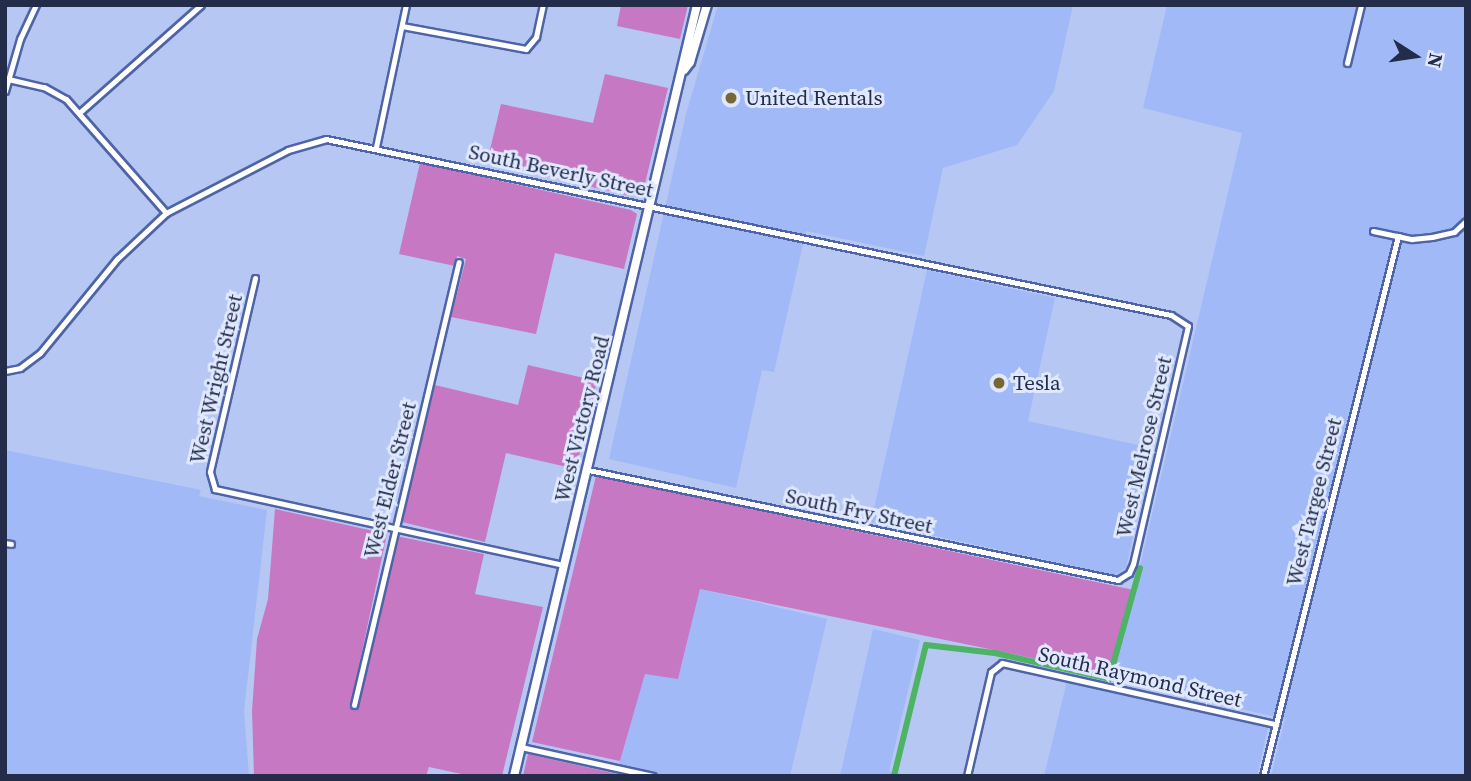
<!DOCTYPE html>
<html>
<head>
<meta charset="utf-8">
<style>
  body { margin:0 }
  #map { position:relative; width:1471px; height:781px; overflow:hidden; background:#b6c7f3; font-family:"Source Serif 4",serif }
  div>[style] { position:absolute }
  [style*='--x'] { left:calc(var(--x)*1px); top:calc(var(--y)*1px); width:calc(var(--w)*1px); rotate:calc(var(--a)*1deg) }
  .built>* { inset:0; background:#a2b9f8 }
  .green>* { inset:0; background:#c778c3 }
  .canal>* { height:6px; margin:-3px; padding:0 3px; transform-origin:3px; border-radius:3px; background:#4eb365 }
  .roads { filter:drop-shadow(2px 0 #4e64a6) drop-shadow(-2px 0 #4e64a6) drop-shadow(0 2px #4e64a6) drop-shadow(0 -2px #4e64a6) }
  .minor>* { height:5px; margin:-2.5px; padding:0 2.5px; transform-origin:2.5px; border-radius:2.5px; background:#fff }
  .secondary>* { height:8px; margin:-4px; padding:0 4px; transform-origin:4px; border-radius:4px; background:#fff }
  .dots>* { width:19px; height:19px; translate:-50% -50%; box-sizing:border-box; border:4px solid #dfe8ff; border-radius:50% }
  span { translate:-50% -50%; white-space:nowrap; text-align:center; line-height:1.15; -webkit-text-stroke:6px #dfe8ff; paint-order:stroke }
  .poi-label { font-size:21px; color:#232d49 }
  .left { translate:0 -50%; text-align:left }
  .street-label { font-size:21px; color:#232d49 }
  .frame { position:absolute; inset:0; border:7px solid #232d49; pointer-events:none }
  .north { position:absolute; left:1380px; top:21px; width:70px; height:70px; -webkit-text-stroke:5px #dfe8ff; paint-order:stroke; rotate:102deg; font-size:19px; font-weight:700; line-height:28px; text-align:center; color:#232d49 }
  .north::after { content:''; display:block; margin:auto; width:24px; height:32px; background:#232d49; clip-path:polygon(50% 0,100% 100%,50% 72%,0 100%) }
</style>
</head>
<body>
<div id="map">
  <div class="built">
    <div style="clip-path:polygon(718px 5px,1073px 5px,1054px 91px,1017px 145px,943px 168px,924px 256px,806px 231px,774px 372px,762px 370px,736px 488px,609px 459px,686px 114px)"></div>
    <div style="clip-path:polygon(1167px 5px,1466px 5px,1466px 771px,1461px 776px,1271px 776px,1285px 719px,1113px 680px,1242px 133px,1143px 108px)"></div>
    <div style="clip-path:polygon(927px 270px,1055px 298px,1028px 421px,1152px 448px,1126px 568px,1115px 575px,871px 522px)"></div>
    <div style="clip-path:polygon(5px 450px,201px 490px,199px 496px,267px 510px,244px 711px,249px 776px,5px 776px)"></div>
    <div style="clip-path:polygon(700px 589px,827px 619px,790px 776px,616px 776px,645px 673px,678px 679px)"></div>
    <div style="clip-path:polygon(873px 629px,920px 640px,889px 771px,910px 776px,840px 776px)"></div>
    <div style="clip-path:polygon(1067px 681px,1268px 728px,1257px 776px,1044px 776px)"></div>
  </div>
  <div class="green">
    <div style="clip-path:polygon(621px 5px,688px 5px,680px 39px,617px 26px)"></div>
    <div style="clip-path:polygon(605px 74px,668px 88px,643px 192px,630px 196px,487px 162px,501px 104px,593px 123px)"></div>
    <div style="clip-path:polygon(420px 163px,631px 210px,637px 214px,624px 269px,555px 253px,536px 334px,451px 317px,466px 259px,457px 256px,455px 266px,399px 254px)"></div>
    <div style="clip-path:polygon(528px 365px,597px 381px,576px 469px,506px 453px,485px 542px,402px 522px,435px 385px,518px 405px)"></div>
    <div style="clip-path:polygon(596px 476px,1134px 590px,1114px 675px,700px 589px,678px 679px,645px 674px,620px 761px,532px 742px)"></div>
    <div style="clip-path:polygon(275px 509px,387px 534px,350px 708px,357px 708px,396px 536px,484px 554px,475px 594px,543px 607px,502px 776px,471px 776px,429px 767px,426px 776px,254px 776px,252px 711px,257px 639px,268px 599px)"></div>
    <div style="clip-path:polygon(528px 754px,617px 774px,616px 776px,523px 776px)"></div>
  </div>
  <div class="canal">
    <div style="--x:894;--y:776;--w:135;--a:-76.3"></div>
    <div style="--x:926;--y:645;--w:69;--a:6.6"></div>
    <div style="--x:995;--y:653;--w:117;--a:12.8"></div>
    <div style="--x:1109;--y:679;--w:115;--a:-74.4"></div>
  </div>
  <div class="roads">
    <div class="minor">
      <div style="--x:402;--y:26;--w:126;--a:10.5"></div>
      <div style="--x:526;--y:49;--w:16;--a:-50"></div>
      <div style="--x:536;--y:37;--w:33;--a:-78"></div>
      <div style="--x:1347;--y:63;--w:60;--a:-76.4"></div>
      <div style="--x:8;--y:79;--w:37;--a:13"></div>
      <div style="--x:44;--y:87;--w:25;--a:29"></div>
      <div style="--x:66;--y:99;--w:152;--a:48.7"></div>
      <div style="--x:5;--y:91;--w:54;--a:-73.9"></div>
      <div style="--x:20;--y:39;--w:38;--a:-65"></div>
      <div style="--x:79;--y:113;--w:163;--a:-41.5"></div>
      <div style="--x:376;--y:147;--w:145;--a:-78.1"></div>
      <div style="--x:1373;--y:231;--w:40;--a:12"></div>
      <div style="--x:1412;--y:239;--w:20;--a:-6"></div>
      <div style="--x:1432;--y:237;--w:23;--a:-13"></div>
      <div style="--x:1454;--y:232;--w:16;--a:-43"></div>
      <div style="--x:255;--y:278;--w:199;--a:103.1"></div>
      <div style="--x:210;--y:472;--w:18;--a:74"></div>
      <div style="--x:215;--y:489;--w:357;--a:12.3"></div>
      <div style="--x:5;--y:371;--w:15;--a:-11"></div>
      <div style="--x:20;--y:368;--w:25;--a:-37"></div>
      <div style="--x:40;--y:353;--w:122;--a:-50.7"></div>
      <div style="--x:117;--y:259;--w:67;--a:-43.2"></div>
      <div style="--x:166;--y:213;--w:137;--a:-27.3"></div>
      <div style="--x:288;--y:150;--w:40;--a:-16"></div>
      <div style="--x:326;--y:139;--w:863;--a:11.77"></div>
      <div style="--x:1171;--y:315;--w:20;--a:33"></div>
      <div style="--x:1188;--y:326;--w:244;--a:103"></div>
      <div style="--x:1133;--y:564;--w:10;--a:114"></div>
      <div style="--x:1129;--y:573;--w:13;--a:148"></div>
      <div style="--x:1118;--y:580;--w:541;--a:-168.27"></div>
      <div style="--x:5;--y:543;--w:6;--a:9"></div>
      <div style="--x:354;--y:705;--w:455;--a:-76.7"></div>
      <div style="--x:521;--y:747;--w:135;--a:12.4"></div>
      <div style="--x:967;--y:776;--w:107;--a:-77"></div>
      <div style="--x:991;--y:672;--w:14;--a:-39"></div>
      <div style="--x:1002;--y:663;--w:281;--a:12.6"></div>
      <div style="--x:1263;--y:776;--w:557;--a:-75.96"></div>
    </div>
    <div class="secondary">
      <div style="--x:684;--y:70;--w:10;--a:-53"></div>
      <div style="--x:690;--y:62;--w:59;--a:-73.4"></div>
      <div style="--x:514;--y:776;--w:792;--a:-76.65"></div>
    </div>
  </div>
  <div class="dots">
    <div style="left:731px;top:98px;background:#796635"></div>
    <div style="left:999px;top:383px;background:#796635"></div>
  </div>
  <div class="poi-label">
    <span class="left" style="left:745px;top:98px">United Rentals</span>
    <span class="left" style="left:1013px;top:383px">Tesla</span>
  </div>
  <div class="street-label">
    <span style="left:561px;top:171px;rotate:12deg">South Beverly Street</span>
    <span style="left:216px;top:379px;rotate:-77deg">West Wright Street</span>
    <span style="left:582px;top:419px;rotate:-76deg">West Victory Road</span>
    <span style="left:1144px;top:447px;rotate:-77deg">West Melrose Street</span>
    <span style="left:390px;top:480px;rotate:-76deg">West Elder Street</span>
    <span style="left:1314px;top:502px;rotate:-76deg">West Targee Street</span>
    <span style="left:859px;top:511px;rotate:12deg">South Fry Street</span>
    <span style="left:1140px;top:677px;rotate:13deg">South Raymond Street</span>
  </div>
  <div class="frame"></div>
  <div class="north">N</div>
</div>
</body>
</html>
